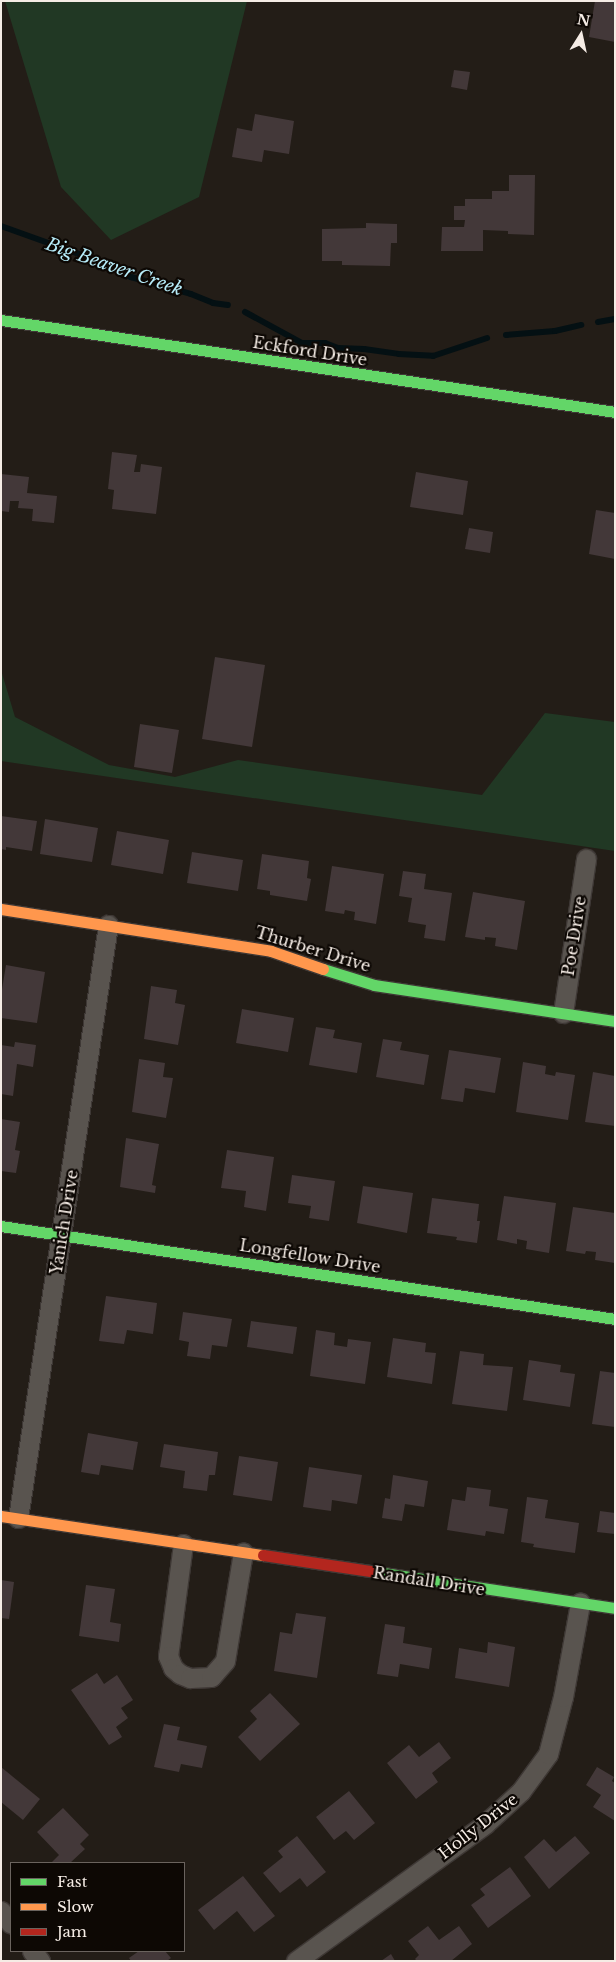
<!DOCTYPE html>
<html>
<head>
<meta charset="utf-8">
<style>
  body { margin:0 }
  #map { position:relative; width:616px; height:1962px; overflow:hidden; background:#231d17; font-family:"Libre Baskerville",serif }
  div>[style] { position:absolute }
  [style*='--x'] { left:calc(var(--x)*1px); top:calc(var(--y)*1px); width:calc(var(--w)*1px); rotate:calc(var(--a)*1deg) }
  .green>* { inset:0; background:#213824 }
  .stream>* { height:6px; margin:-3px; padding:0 3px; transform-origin:3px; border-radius:3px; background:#041013 }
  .building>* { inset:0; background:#433839 }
  .roads { filter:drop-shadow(1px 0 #3e3835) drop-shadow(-1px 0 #3e3835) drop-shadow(0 1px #3e3835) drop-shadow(0 -1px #3e3835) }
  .street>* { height:19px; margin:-9.5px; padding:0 9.5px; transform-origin:9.5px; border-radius:9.5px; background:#59544f }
  .fast>* { height:11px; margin:-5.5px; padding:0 5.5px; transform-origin:5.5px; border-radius:5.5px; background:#63d668 }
  .slow>* { height:11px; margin:-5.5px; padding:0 5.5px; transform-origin:5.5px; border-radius:5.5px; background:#ff974d }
  .jam>* { height:11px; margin:-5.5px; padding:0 5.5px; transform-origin:5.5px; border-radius:5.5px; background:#b3261e }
  span { translate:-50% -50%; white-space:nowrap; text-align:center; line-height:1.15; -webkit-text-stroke:4.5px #0d0804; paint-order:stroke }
  .street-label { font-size:16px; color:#f5ece5 }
  .water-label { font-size:18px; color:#b6ebf8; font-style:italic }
  .frame { position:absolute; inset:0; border:2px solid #f5ece5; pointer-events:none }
  .legend { position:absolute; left:10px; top:1862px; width:175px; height:90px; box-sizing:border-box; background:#0d0804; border:1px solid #6a635e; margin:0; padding:6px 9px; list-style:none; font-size:15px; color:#f5ece5 }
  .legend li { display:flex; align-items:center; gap:10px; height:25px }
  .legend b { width:25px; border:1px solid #6a635e }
  .north { position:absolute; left:556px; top:10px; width:50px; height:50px; -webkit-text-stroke:4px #0d0804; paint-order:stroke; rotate:10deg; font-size:14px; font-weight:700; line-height:20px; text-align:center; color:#f5ece5 }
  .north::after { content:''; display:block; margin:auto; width:18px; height:22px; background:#f5ece5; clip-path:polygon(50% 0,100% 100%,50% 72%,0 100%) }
</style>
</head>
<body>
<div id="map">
  <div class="green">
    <div style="clip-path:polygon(5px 1px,247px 1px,199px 197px,111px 240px,61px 187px)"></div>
    <div style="clip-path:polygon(1px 670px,15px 717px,109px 765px,175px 777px,238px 760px,482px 795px,545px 713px,615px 722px,615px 851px,1px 761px)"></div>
  </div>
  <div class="stream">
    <div style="--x:1;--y:226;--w:89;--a:19.7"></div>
    <div style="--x:85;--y:256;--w:51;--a:24.5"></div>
    <div style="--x:131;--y:277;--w:62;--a:15.8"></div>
    <div style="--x:191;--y:294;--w:24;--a:22"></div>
    <div style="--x:213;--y:303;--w:15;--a:8"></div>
    <div style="--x:245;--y:312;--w:65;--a:28.5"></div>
    <div style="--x:302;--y:343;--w:23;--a:0"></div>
    <div style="--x:325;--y:343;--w:14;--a:21"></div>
    <div style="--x:338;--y:348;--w:26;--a:2"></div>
    <div style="--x:364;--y:349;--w:35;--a:8"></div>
    <div style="--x:399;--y:354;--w:34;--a:3"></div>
    <div style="--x:433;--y:356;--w:57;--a:-18.4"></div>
    <div style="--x:598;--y:322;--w:17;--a:-10"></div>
    <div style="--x:506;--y:335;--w:49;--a:-4.7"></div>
    <div style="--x:555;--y:331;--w:27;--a:-13"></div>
  </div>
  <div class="building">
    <div style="clip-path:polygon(595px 1px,615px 1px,615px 42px,589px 37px)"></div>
    <div style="clip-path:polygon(454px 70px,470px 72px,467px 90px,451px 87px)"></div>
    <div style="clip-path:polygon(255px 114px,294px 121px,289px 154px,264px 150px,262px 162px,232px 157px,237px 128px,252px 131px)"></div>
    <div style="clip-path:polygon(509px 175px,535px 175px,534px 235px,508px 234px,508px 231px,483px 230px,483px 251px,441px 251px,442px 227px,464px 227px,465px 220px,454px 220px,454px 206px,465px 206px,465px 199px,492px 199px,492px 191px,509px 191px)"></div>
    <div style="clip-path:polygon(366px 223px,397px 224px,397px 243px,391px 243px,390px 266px,342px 265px,342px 261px,322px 261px,322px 229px,366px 228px)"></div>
    <div style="clip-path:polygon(112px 452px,137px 455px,134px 472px,140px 472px,141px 464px,162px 467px,156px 514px,112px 509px,114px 490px,108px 489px)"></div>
    <div style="clip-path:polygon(416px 472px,468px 481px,463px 515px,410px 507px)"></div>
    <div style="clip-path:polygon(1px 474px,29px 477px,27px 493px,57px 496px,54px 523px,32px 521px,33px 509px,18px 508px,19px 501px,10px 501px,9px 512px,1px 511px)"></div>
    <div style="clip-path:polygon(596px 510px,615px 513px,615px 559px,589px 554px)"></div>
    <div style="clip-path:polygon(469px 528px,493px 532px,490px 553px,465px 549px)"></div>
    <div style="clip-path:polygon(215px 657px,265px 665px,252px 747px,202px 739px)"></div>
    <div style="clip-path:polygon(140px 724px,179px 730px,172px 773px,134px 767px)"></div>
    <div style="clip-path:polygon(1px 816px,37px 821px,32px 851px,6px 847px,6px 850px,1px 849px)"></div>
    <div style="clip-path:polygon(45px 819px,98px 828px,92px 862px,40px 854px)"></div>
    <div style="clip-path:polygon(117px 831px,169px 840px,163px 874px,111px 865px)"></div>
    <div style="clip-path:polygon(192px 852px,243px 860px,238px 891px,187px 883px)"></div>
    <div style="clip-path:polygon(262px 854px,309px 861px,307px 878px,311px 879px,307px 901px,270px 895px,270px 891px,257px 889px)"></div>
    <div style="clip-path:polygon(332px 866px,384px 874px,376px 924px,354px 920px,355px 912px,345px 910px,344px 914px,325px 911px)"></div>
    <div style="clip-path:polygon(403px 871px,426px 874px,424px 889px,452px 893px,445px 941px,424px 938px,426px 925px,408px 922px,412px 898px,399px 896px)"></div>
    <div style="clip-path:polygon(473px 892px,525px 901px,517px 950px,495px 946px,496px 938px,485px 937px,485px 940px,465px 937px)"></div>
    <div style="clip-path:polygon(6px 965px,45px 972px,37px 1023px,1px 1018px,1px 995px)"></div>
    <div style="clip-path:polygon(151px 986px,177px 990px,175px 1003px,185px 1005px,178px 1045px,144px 1039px)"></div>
    <div style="clip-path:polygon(242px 1009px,294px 1018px,288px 1052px,236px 1043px)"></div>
    <div style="clip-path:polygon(316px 1027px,335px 1030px,333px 1038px,362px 1043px,357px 1073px,309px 1065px)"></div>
    <div style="clip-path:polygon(383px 1039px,402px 1042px,400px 1050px,429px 1055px,424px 1085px,376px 1077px)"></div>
    <div style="clip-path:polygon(15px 1042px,36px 1045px,33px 1067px,17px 1064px,13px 1096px,1px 1094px,1px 1045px,14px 1047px)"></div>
    <div style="clip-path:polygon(449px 1050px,501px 1058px,495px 1093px,465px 1088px,463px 1102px,441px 1099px)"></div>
    <div style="clip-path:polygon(139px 1059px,165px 1063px,163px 1077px,173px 1078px,166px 1118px,132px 1112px)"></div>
    <div style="clip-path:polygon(523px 1062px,546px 1066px,545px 1074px,555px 1076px,556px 1072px,575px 1075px,568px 1120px,516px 1112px)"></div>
    <div style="clip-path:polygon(593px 1072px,615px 1076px,615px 1126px,585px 1122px)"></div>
    <div style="clip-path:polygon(1px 1119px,20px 1122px,15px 1150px,20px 1151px,16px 1173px,1px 1171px)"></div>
    <div style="clip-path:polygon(126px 1138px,159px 1144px,152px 1185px,156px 1186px,155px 1193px,120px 1187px)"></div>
    <div style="clip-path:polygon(227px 1150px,274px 1157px,266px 1211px,244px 1207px,246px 1191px,221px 1188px)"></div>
    <div style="clip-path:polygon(292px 1175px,335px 1181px,329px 1221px,309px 1218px,311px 1206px,288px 1203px)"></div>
    <div style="clip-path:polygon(363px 1186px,413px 1193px,407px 1233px,357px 1223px)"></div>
    <div style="clip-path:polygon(504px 1196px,556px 1203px,549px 1253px,526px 1249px,527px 1241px,517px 1239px,517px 1244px,497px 1240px)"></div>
    <div style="clip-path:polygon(432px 1198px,479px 1204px,477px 1221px,480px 1221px,477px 1243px,456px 1240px,457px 1237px,427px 1233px)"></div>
    <div style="clip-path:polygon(573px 1207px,615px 1213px,615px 1263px,595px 1260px,596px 1252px,586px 1251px,585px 1254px,566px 1251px)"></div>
    <div style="clip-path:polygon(106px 1296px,157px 1303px,153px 1334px,127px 1330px,124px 1344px,99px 1341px)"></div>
    <div style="clip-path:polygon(183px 1312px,232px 1319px,227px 1347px,212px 1345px,210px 1359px,187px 1356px,189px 1342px,179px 1340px)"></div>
    <div style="clip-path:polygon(251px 1321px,297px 1327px,293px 1354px,247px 1347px)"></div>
    <div style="clip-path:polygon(316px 1330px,335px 1333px,334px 1345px,347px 1347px,348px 1339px,371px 1342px,365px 1384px,310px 1376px)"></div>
    <div style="clip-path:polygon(393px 1338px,426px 1343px,425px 1352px,436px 1353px,432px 1384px,387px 1377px)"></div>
    <div style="clip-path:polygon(460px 1351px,484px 1354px,483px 1365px,513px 1367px,507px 1411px,452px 1404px)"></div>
    <div style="clip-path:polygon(529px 1360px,561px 1365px,560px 1372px,575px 1374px,570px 1407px,523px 1400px)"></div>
    <div style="clip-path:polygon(600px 1371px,615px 1373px,615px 1427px,592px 1424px)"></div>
    <div style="clip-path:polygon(88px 1433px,138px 1442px,133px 1470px,101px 1465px,99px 1475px,81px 1472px)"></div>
    <div style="clip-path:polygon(164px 1444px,218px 1452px,215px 1475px,209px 1475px,207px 1491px,183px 1488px,185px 1471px,160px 1467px)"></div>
    <div style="clip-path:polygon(239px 1456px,278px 1462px,272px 1501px,233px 1495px)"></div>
    <div style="clip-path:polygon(309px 1467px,362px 1475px,357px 1504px,332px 1500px,331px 1511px,303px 1507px)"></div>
    <div style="clip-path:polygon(393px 1475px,428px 1481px,424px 1507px,405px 1504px,402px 1521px,382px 1518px,385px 1498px,390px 1499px)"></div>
    <div style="clip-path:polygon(467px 1487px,491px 1490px,489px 1506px,508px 1509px,504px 1534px,486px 1531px,485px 1536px,447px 1530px,452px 1499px,465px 1501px)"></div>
    <div style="clip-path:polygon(527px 1497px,548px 1500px,545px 1518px,579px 1523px,575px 1553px,533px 1547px,534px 1544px,521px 1542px)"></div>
    <div style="clip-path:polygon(600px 1511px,615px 1513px,615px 1534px,597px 1532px)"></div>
    <div style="clip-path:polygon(1px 1580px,14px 1582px,9px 1619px,1px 1618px)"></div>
    <div style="clip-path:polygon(86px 1585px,115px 1589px,110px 1622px,121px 1624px,119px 1642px,79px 1636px)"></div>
    <div style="clip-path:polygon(296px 1613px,326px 1617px,317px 1678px,274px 1671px,280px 1632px,292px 1634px)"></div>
    <div style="clip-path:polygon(385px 1624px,405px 1627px,403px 1643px,432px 1648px,429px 1669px,400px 1664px,398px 1677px,377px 1674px)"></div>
    <div style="clip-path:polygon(488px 1642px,515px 1647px,509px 1687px,455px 1678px,459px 1648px,487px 1653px)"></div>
    <div style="clip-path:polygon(97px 1673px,104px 1684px,117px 1675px,133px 1700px,121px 1708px,128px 1718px,116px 1727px,122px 1737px,109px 1745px,71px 1690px)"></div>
    <div style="clip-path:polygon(270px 1693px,300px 1724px,260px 1761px,238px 1737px,257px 1719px,250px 1711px)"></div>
    <div style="clip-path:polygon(164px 1724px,180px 1727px,177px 1740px,207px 1746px,202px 1768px,181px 1764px,179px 1772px,154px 1767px)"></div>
    <div style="clip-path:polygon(439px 1742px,451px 1758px,432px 1773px,438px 1782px,416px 1799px,387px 1763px,409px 1745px,419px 1757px)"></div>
    <div style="clip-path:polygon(1px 1767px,40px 1799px,23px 1820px,1px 1802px)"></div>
    <div style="clip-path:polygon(597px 1767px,614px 1777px,612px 1781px,615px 1783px,615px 1821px,593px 1807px,601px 1795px,586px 1785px)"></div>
    <div style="clip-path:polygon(349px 1791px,375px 1823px,354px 1840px,346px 1831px,334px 1840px,316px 1817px)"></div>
    <div style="clip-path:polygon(63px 1808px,89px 1835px,80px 1844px,85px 1849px,70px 1863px,51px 1863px,59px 1855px,37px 1832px)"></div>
    <div style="clip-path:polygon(297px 1836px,326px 1872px,307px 1887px,300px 1878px,280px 1893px,263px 1873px,283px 1857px,278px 1851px)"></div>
    <div style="clip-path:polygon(575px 1836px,590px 1853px,549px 1889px,524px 1857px,544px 1839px,556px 1852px)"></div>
    <div style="clip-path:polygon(510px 1867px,531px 1896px,488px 1928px,471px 1905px,485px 1895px,480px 1889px)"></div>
    <div style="clip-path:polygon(243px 1876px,275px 1916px,254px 1932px,237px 1911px,214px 1930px,198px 1910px)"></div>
    <div style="clip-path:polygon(428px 1926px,439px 1940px,459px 1926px,472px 1944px,451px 1961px,417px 1961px,415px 1959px,419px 1955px,408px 1941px)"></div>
    <div style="clip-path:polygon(139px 1951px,165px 1951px,171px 1958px,167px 1961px,131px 1961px,129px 1958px)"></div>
    <div style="clip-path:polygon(391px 1954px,395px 1961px,381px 1961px)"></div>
  </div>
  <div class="roads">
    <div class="street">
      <div style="--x:563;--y:1013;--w:156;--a:-81.5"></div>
      <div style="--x:18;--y:1518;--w:600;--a:-81.37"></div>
      <div style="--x:183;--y:1544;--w:113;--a:97.6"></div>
      <div style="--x:168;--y:1656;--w:13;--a:67"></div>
      <div style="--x:173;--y:1668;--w:9;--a:41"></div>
      <div style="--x:180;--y:1674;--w:11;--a:22"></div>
      <div style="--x:190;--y:1678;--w:21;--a:-3"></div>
      <div style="--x:211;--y:1677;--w:21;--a:-49"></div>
      <div style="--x:225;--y:1661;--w:110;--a:-80.6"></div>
      <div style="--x:1;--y:1911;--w:16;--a:52"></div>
      <div style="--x:32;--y:1951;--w:13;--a:51"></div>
      <div style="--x:296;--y:1961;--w:233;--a:-35.9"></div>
      <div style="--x:485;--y:1824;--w:49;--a:-42.5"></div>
      <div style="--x:521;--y:1791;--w:46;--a:-53.9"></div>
      <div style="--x:548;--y:1754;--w:59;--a:-75.3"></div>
      <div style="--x:563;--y:1697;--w:96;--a:-79.7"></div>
    </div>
    <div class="fast">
      <div style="--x:1;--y:320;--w:621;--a:8.52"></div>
      <div style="--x:323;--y:969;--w:53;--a:17.4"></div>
      <div style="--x:374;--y:985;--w:244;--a:8.5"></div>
      <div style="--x:1;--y:1226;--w:621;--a:8.61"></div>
      <div style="--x:377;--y:1572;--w:241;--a:8.6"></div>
    </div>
    <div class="slow">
      <div style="--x:1;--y:909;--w:273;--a:8.8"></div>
      <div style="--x:271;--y:951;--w:55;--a:19.1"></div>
      <div style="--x:1;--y:1516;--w:265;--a:8.5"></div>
    </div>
    <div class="jam">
      <div style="--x:263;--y:1555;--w:115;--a:8.5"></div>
    </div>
  </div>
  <div class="street-label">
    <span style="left:310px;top:351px;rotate:9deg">Eckford Drive</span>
    <span style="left:574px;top:936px;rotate:-81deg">Poe Drive</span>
    <span style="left:313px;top:949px;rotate:17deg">Thurber Drive</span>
    <span style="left:64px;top:1222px;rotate:-81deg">Yanich Drive</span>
    <span style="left:310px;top:1256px;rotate:9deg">Longfellow Drive</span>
    <span style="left:429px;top:1581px;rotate:9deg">Randall Drive</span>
    <span style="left:478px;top:1826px;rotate:-38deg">Holly Drive</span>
  </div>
  <div class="water-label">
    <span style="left:114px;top:267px;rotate:19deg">Big Beaver Creek</span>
  </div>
  <div class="frame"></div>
  <ul class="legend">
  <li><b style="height:6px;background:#63d668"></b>Fast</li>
  <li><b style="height:6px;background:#ff974d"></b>Slow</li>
  <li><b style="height:6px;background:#b3261e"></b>Jam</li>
  </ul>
  <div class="north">N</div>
</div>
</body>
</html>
